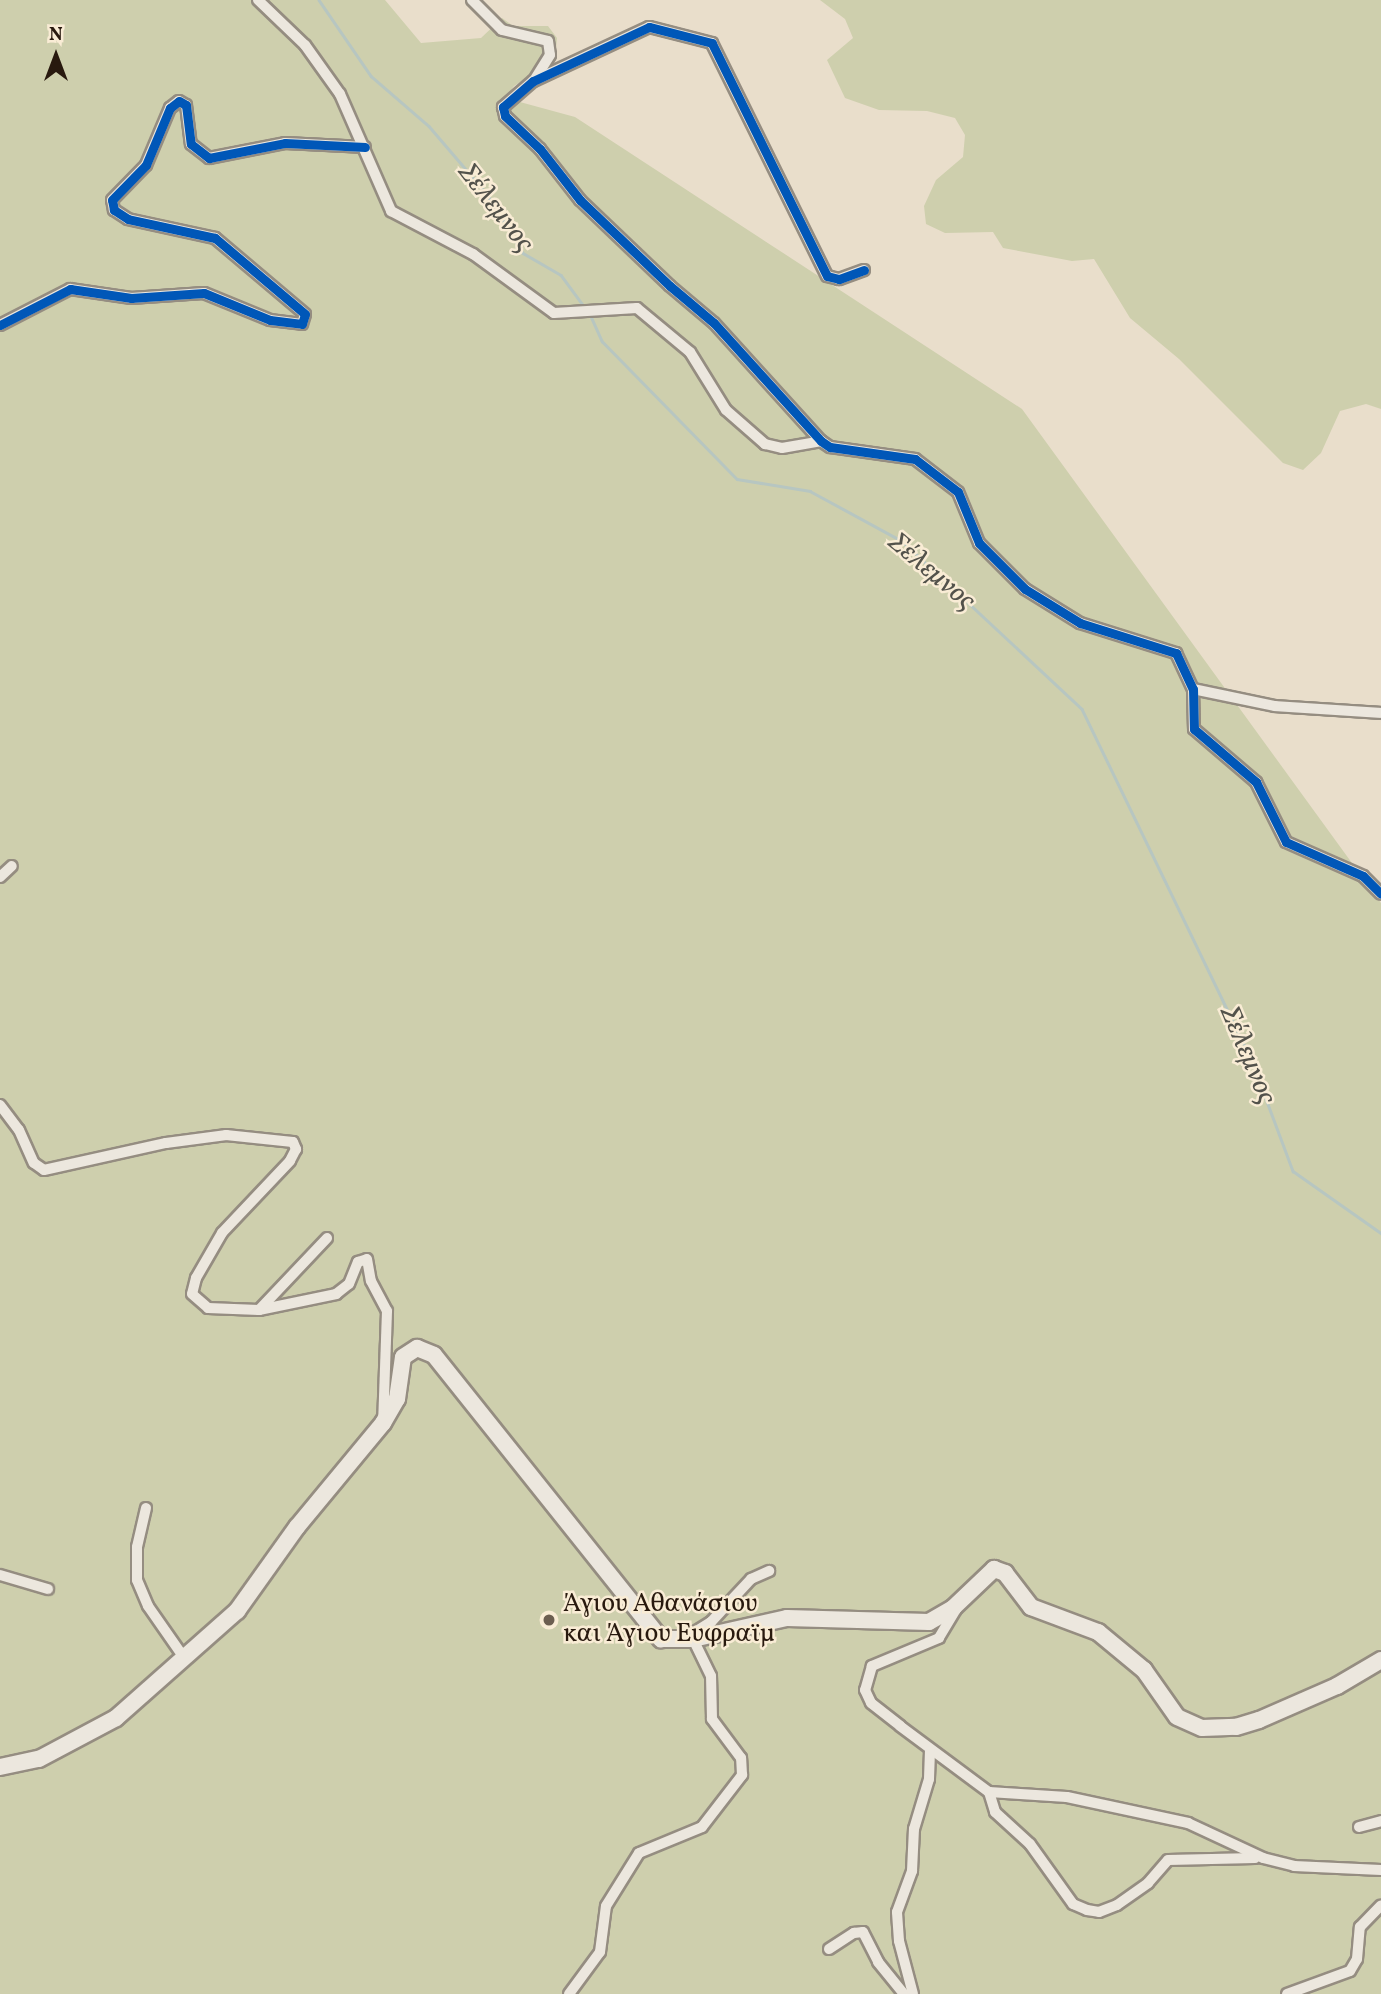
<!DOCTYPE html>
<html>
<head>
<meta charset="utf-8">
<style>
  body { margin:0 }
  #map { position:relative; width:1381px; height:1994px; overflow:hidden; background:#e9decb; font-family:Vollkorn,serif }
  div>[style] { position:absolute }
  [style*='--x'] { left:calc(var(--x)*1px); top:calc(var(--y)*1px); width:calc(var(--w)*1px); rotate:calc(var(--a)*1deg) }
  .green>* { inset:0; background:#cecfad }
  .stream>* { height:2.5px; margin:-1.25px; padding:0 1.25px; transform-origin:1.25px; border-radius:1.25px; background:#b7c6c1 }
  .roads { filter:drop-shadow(2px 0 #958d81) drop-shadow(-2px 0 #958d81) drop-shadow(0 2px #958d81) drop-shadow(0 -2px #958d81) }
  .street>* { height:10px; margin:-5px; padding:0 5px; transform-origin:5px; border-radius:5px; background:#ece7de }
  .secondary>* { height:16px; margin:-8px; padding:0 8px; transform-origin:8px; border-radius:8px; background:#ece7de }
  .cycleway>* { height:9px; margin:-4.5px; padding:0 4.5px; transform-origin:4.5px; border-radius:4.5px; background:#0057b8 }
  .dots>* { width:19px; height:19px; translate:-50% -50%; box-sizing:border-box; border:4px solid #f9ecd5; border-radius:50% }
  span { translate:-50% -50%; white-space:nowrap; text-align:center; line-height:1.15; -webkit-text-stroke:5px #f9ecd5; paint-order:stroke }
  .poi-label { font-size:26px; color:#28190e }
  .left { translate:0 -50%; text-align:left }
  .water-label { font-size:28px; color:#53524b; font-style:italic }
  .north { position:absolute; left:21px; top:21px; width:70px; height:70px; -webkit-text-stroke:5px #f9ecd5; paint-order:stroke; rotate:0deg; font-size:19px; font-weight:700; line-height:28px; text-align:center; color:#28190e }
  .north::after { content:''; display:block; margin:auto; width:24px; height:32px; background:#28190e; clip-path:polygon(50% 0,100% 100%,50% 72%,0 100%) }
</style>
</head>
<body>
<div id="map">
  <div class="green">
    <div style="clip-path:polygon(0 0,385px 0,421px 43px,481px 38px,502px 18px,513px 26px,548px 26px,557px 38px,555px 60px,514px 86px,505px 98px,575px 117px,1022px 409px,1381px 903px,1381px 1994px,0 1994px)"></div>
    <div style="clip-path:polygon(820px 0,1381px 0,1381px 409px,1366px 404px,1340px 411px,1321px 453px,1303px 470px,1283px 463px,1179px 359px,1130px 318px,1094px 259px,1072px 261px,1003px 248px,993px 232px,945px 233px,926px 224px,924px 206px,936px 180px,963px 157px,965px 135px,955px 118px,927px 111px,879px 110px,845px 98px,827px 60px,853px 38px,845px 19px)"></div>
  </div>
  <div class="stream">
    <div style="--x:319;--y:0;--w:92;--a:55.6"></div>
    <div style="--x:371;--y:76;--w:77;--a:40.8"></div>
    <div style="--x:429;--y:126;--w:89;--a:49.5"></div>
    <div style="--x:487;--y:194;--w:69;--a:58.6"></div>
    <div style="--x:523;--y:253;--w:44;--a:30.1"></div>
    <div style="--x:561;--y:275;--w:42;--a:53.7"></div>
    <div style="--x:590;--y:314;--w:30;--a:66"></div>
    <div style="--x:602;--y:341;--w:193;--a:45.6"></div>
    <div style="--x:737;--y:479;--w:74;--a:9.3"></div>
    <div style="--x:810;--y:491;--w:105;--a:28.5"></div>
    <div style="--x:902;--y:541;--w:246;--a:43"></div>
    <div style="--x:1082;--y:709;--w:386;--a:64.2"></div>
    <div style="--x:1250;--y:1056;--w:123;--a:69.5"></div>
    <div style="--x:1293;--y:1171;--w:108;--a:35.2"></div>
  </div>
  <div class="roads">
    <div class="street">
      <div style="--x:258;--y:0;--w:65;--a:43.8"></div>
      <div style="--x:305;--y:45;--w:60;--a:54.5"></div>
      <div style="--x:340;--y:94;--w:128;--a:66.4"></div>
      <div style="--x:391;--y:211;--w:93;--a:27.7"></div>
      <div style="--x:473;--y:254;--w:100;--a:36.1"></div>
      <div style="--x:554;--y:313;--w:83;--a:-3.4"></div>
      <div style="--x:637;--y:308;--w:69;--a:39.7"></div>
      <div style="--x:690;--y:352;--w:68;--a:58.2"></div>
      <div style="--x:726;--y:410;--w:52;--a:41.1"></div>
      <div style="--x:765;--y:444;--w:17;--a:13"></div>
      <div style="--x:782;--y:448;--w:40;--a:-10"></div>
      <div style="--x:472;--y:0;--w:42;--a:45"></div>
      <div style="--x:502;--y:30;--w:47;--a:13.4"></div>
      <div style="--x:548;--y:41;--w:14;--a:82"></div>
      <div style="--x:550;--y:55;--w:28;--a:122"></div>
      <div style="--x:864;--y:270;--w:27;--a:160"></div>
      <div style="--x:839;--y:279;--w:12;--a:-166"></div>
      <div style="--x:827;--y:276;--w:260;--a:-116.3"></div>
      <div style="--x:712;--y:43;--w:65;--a:-165.7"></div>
      <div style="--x:649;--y:27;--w:128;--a:155"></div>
      <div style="--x:533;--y:81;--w:40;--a:139"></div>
      <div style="--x:503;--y:107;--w:9;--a:77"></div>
      <div style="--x:505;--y:116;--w:48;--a:43.3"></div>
      <div style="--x:540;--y:149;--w:65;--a:51.9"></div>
      <div style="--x:580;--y:200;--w:124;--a:43.7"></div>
      <div style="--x:670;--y:286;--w:57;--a:40.1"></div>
      <div style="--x:714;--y:323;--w:159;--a:47.8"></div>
      <div style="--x:821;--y:441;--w:11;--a:34"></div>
      <div style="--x:830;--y:447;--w:86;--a:8"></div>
      <div style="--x:915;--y:459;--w:54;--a:37.5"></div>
      <div style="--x:958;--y:492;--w:55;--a:67.6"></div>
      <div style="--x:979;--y:543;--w:65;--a:45"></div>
      <div style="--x:1025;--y:589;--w:65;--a:31.7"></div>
      <div style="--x:1080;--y:623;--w:101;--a:17.4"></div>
      <div style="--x:1176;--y:653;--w:40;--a:65"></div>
      <div style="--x:1193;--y:689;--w:40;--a:88.6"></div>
      <div style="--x:1194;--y:729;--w:82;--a:40.5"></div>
      <div style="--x:1256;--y:782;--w:67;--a:63.4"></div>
      <div style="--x:1286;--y:842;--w:84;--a:23.8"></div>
      <div style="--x:1363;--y:876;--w:25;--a:45"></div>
      <div style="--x:0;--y:325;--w:79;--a:-27.2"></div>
      <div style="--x:70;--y:289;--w:62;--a:8.4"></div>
      <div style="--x:131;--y:298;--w:73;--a:-3.9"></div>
      <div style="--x:204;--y:293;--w:71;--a:22.2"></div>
      <div style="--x:270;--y:320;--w:32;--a:7"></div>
      <div style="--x:302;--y:324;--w:10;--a:-73"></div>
      <div style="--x:305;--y:314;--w:118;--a:-139.8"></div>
      <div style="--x:215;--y:238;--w:89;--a:-167.7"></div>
      <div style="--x:128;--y:219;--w:17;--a:-147"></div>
      <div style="--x:114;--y:210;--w:10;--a:-101"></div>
      <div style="--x:112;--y:200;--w:49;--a:-45.8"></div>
      <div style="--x:146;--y:165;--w:62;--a:-67.2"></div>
      <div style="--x:170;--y:108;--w:11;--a:-38"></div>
      <div style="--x:179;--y:101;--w:8;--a:30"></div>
      <div style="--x:186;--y:105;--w:39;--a:83"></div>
      <div style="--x:191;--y:144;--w:23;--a:38"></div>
      <div style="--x:209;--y:158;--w:77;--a:-11.2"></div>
      <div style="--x:285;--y:143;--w:80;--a:2.9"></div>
      <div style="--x:1193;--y:689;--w:84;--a:11.7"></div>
      <div style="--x:1275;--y:706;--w:106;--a:3.8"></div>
      <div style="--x:0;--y:877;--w:16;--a:-43"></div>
      <div style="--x:0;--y:1105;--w:31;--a:53"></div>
      <div style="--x:19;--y:1130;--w:36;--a:66"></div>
      <div style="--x:34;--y:1163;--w:12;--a:35"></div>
      <div style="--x:44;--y:1170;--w:125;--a:-12.5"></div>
      <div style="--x:166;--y:1143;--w:61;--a:-7.6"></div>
      <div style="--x:226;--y:1135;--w:67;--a:6"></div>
      <div style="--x:293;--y:1142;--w:8;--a:67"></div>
      <div style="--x:296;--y:1149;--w:13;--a:117"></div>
      <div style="--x:290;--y:1161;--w:99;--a:133.4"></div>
      <div style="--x:222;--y:1233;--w:52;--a:120"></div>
      <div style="--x:196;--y:1278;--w:16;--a:104"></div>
      <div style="--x:192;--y:1294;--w:21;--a:41"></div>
      <div style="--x:208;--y:1308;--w:51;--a:2.2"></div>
      <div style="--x:259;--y:1310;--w:79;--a:-11.7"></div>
      <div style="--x:336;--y:1294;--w:16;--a:-38"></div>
      <div style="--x:349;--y:1284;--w:24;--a:-68"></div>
      <div style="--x:358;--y:1262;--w:9;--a:-18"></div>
      <div style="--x:367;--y:1259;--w:22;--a:80"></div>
      <div style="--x:371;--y:1281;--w:34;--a:62"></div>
      <div style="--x:387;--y:1311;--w:112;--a:92"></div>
      <div style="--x:259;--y:1310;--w:99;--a:-46.6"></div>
      <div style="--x:146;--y:1508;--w:40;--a:103"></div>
      <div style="--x:137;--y:1547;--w:33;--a:90"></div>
      <div style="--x:137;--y:1580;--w:28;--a:67"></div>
      <div style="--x:148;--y:1606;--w:65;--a:55.1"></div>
      <div style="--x:0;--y:1575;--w:50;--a:16.3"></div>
      <div style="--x:958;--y:1606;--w:37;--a:121"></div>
      <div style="--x:939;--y:1638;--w:73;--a:157.3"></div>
      <div style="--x:872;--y:1666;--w:25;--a:106"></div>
      <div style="--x:865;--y:1690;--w:14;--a:65"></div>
      <div style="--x:871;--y:1703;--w:37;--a:38"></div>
      <div style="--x:900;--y:1726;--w:111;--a:36.6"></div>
      <div style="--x:989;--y:1792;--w:78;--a:3.7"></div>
      <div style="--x:1067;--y:1797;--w:124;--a:12.1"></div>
      <div style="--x:1188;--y:1823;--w:83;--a:25"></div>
      <div style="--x:1263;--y:1858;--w:32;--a:14"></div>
      <div style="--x:1294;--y:1866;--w:87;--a:2.6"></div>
      <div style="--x:690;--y:1635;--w:25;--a:-32"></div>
      <div style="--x:711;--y:1622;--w:59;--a:-47.1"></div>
      <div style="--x:751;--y:1579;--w:20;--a:-24"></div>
      <div style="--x:989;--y:1792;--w:21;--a:73"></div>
      <div style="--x:995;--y:1812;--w:47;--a:42.4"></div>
      <div style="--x:1030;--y:1844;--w:74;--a:54.4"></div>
      <div style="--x:1073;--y:1904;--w:15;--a:23"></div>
      <div style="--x:1087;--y:1910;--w:12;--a:9"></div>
      <div style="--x:1099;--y:1912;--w:19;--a:-21"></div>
      <div style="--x:1117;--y:1905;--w:38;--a:-35"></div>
      <div style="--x:1148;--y:1883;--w:30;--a:-49"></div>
      <div style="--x:1168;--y:1860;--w:87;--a:-1.3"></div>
      <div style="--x:1359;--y:1827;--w:23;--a:-15"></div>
      <div style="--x:829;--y:1949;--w:30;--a:-33"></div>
      <div style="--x:854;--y:1933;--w:9;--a:-6"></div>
      <div style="--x:863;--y:1932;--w:34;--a:63"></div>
      <div style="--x:878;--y:1962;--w:41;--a:50.9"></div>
      <div style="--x:569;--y:1994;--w:52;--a:-53.6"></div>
      <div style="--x:600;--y:1952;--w:46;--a:-82.6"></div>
      <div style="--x:606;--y:1906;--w:62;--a:-58.1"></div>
      <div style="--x:639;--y:1853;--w:68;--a:-22.4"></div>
      <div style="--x:702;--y:1827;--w:66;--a:-52.4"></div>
      <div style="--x:742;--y:1775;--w:17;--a:-93"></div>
      <div style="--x:741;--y:1758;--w:49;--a:-126.6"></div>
      <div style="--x:712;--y:1719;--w:43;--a:-91.3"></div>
      <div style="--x:711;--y:1676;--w:41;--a:-115.9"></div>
      <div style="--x:913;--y:1994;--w:55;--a:-104.8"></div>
      <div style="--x:899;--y:1941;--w:29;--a:-94"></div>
      <div style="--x:897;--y:1912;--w:44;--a:-69.9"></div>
      <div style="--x:912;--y:1871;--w:42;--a:-87.3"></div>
      <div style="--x:914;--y:1829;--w:52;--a:-73.3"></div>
      <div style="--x:929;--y:1779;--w:28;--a:-88"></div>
      <div style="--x:1287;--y:1994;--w:67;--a:-20.1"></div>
      <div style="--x:1350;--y:1971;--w:14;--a:-60"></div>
      <div style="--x:1357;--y:1959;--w:32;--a:-85"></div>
      <div style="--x:1360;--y:1927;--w:30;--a:-46"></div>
    </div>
    <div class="secondary">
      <div style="--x:0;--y:1767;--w:40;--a:-12"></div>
      <div style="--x:39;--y:1759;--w:87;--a:-28"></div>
      <div style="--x:116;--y:1718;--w:162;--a:-41.5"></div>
      <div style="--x:237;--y:1611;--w:103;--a:-54.5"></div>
      <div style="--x:297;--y:1527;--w:135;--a:-50.4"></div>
      <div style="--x:383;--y:1423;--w:28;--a:-60"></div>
      <div style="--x:397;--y:1399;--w:42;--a:-81.9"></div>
      <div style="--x:403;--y:1357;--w:17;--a:-33"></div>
      <div style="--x:417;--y:1348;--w:18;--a:22"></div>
      <div style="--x:434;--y:1355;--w:364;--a:51.4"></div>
      <div style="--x:661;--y:1639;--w:32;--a:0"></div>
      <div style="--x:693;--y:1639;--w:96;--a:-12.6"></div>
      <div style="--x:787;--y:1618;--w:142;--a:1.6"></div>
      <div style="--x:929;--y:1622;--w:28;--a:-30"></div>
      <div style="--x:953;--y:1608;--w:57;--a:-43.6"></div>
      <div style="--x:994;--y:1569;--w:12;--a:20"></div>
      <div style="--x:1005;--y:1573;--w:43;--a:52.6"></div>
      <div style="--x:1031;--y:1607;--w:72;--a:20.5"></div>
      <div style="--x:1098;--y:1632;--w:60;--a:39.6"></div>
      <div style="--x:1144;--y:1670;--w:57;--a:54.9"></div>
      <div style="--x:1177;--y:1717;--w:27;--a:24"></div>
      <div style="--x:1202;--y:1728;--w:34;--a:-2"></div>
      <div style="--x:1236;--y:1727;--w:24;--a:-17"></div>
      <div style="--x:1259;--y:1720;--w:85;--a:-23.6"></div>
      <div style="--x:1337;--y:1686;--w:51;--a:-30.6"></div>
    </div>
  </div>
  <div class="cycleway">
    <div style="--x:864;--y:270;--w:27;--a:160"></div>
    <div style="--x:839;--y:279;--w:12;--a:-166"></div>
    <div style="--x:827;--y:276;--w:260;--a:-116.3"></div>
    <div style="--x:712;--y:43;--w:65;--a:-165.7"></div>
    <div style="--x:649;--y:27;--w:128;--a:155"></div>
    <div style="--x:533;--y:81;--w:40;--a:139"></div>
    <div style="--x:503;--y:107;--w:9;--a:77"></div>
    <div style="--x:505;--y:116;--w:48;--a:43.3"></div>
    <div style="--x:540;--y:149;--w:65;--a:51.9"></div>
    <div style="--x:580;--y:200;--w:124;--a:43.7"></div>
    <div style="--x:670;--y:286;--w:57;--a:40.1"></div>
    <div style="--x:714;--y:323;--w:159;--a:47.8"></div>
    <div style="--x:821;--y:441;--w:11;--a:34"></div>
    <div style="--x:830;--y:447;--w:86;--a:8"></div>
    <div style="--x:915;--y:459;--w:54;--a:37.5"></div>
    <div style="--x:958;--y:492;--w:55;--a:67.6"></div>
    <div style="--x:979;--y:543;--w:65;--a:45"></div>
    <div style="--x:1025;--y:589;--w:65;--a:31.7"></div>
    <div style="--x:1080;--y:623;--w:101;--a:17.4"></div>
    <div style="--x:1176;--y:653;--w:40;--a:65"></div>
    <div style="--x:1193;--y:689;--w:40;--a:88.6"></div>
    <div style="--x:1194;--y:729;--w:82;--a:40.5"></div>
    <div style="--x:1256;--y:782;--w:67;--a:63.4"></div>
    <div style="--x:1286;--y:842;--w:84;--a:23.8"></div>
    <div style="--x:1363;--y:876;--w:25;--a:45"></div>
    <div style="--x:0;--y:325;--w:79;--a:-27.2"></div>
    <div style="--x:70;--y:289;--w:62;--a:8.4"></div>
    <div style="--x:131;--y:298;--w:73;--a:-3.9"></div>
    <div style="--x:204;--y:293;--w:71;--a:22.2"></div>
    <div style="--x:270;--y:320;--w:32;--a:7"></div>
    <div style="--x:302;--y:324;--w:10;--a:-73"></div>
    <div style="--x:305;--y:314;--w:118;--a:-139.8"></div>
    <div style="--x:215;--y:238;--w:89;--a:-167.7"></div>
    <div style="--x:128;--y:219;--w:17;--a:-147"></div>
    <div style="--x:114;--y:210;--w:10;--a:-101"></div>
    <div style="--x:112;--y:200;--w:49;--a:-45.8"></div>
    <div style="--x:146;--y:165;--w:62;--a:-67.2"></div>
    <div style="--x:170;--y:108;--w:11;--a:-38"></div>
    <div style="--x:179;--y:101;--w:8;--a:30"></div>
    <div style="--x:186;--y:105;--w:39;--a:83"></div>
    <div style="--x:191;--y:144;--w:23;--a:38"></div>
    <div style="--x:209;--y:158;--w:77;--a:-11.2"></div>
    <div style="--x:285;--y:143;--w:80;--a:2.9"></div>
  </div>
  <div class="dots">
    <div style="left:549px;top:1620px;background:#6c5e50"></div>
  </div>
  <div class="poi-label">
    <span class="left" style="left:563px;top:1620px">Άγιου Αθανάσιου<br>και Άγιου Ευφραϊμ</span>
  </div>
  <div class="water-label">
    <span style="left:495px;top:208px;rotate:52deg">Σέλεμνος</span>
    <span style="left:931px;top:572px;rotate:40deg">Σέλεμνος</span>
    <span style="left:1247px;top:1055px;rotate:67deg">Σέλεμνος</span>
  </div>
  <div class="north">N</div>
</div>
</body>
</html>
